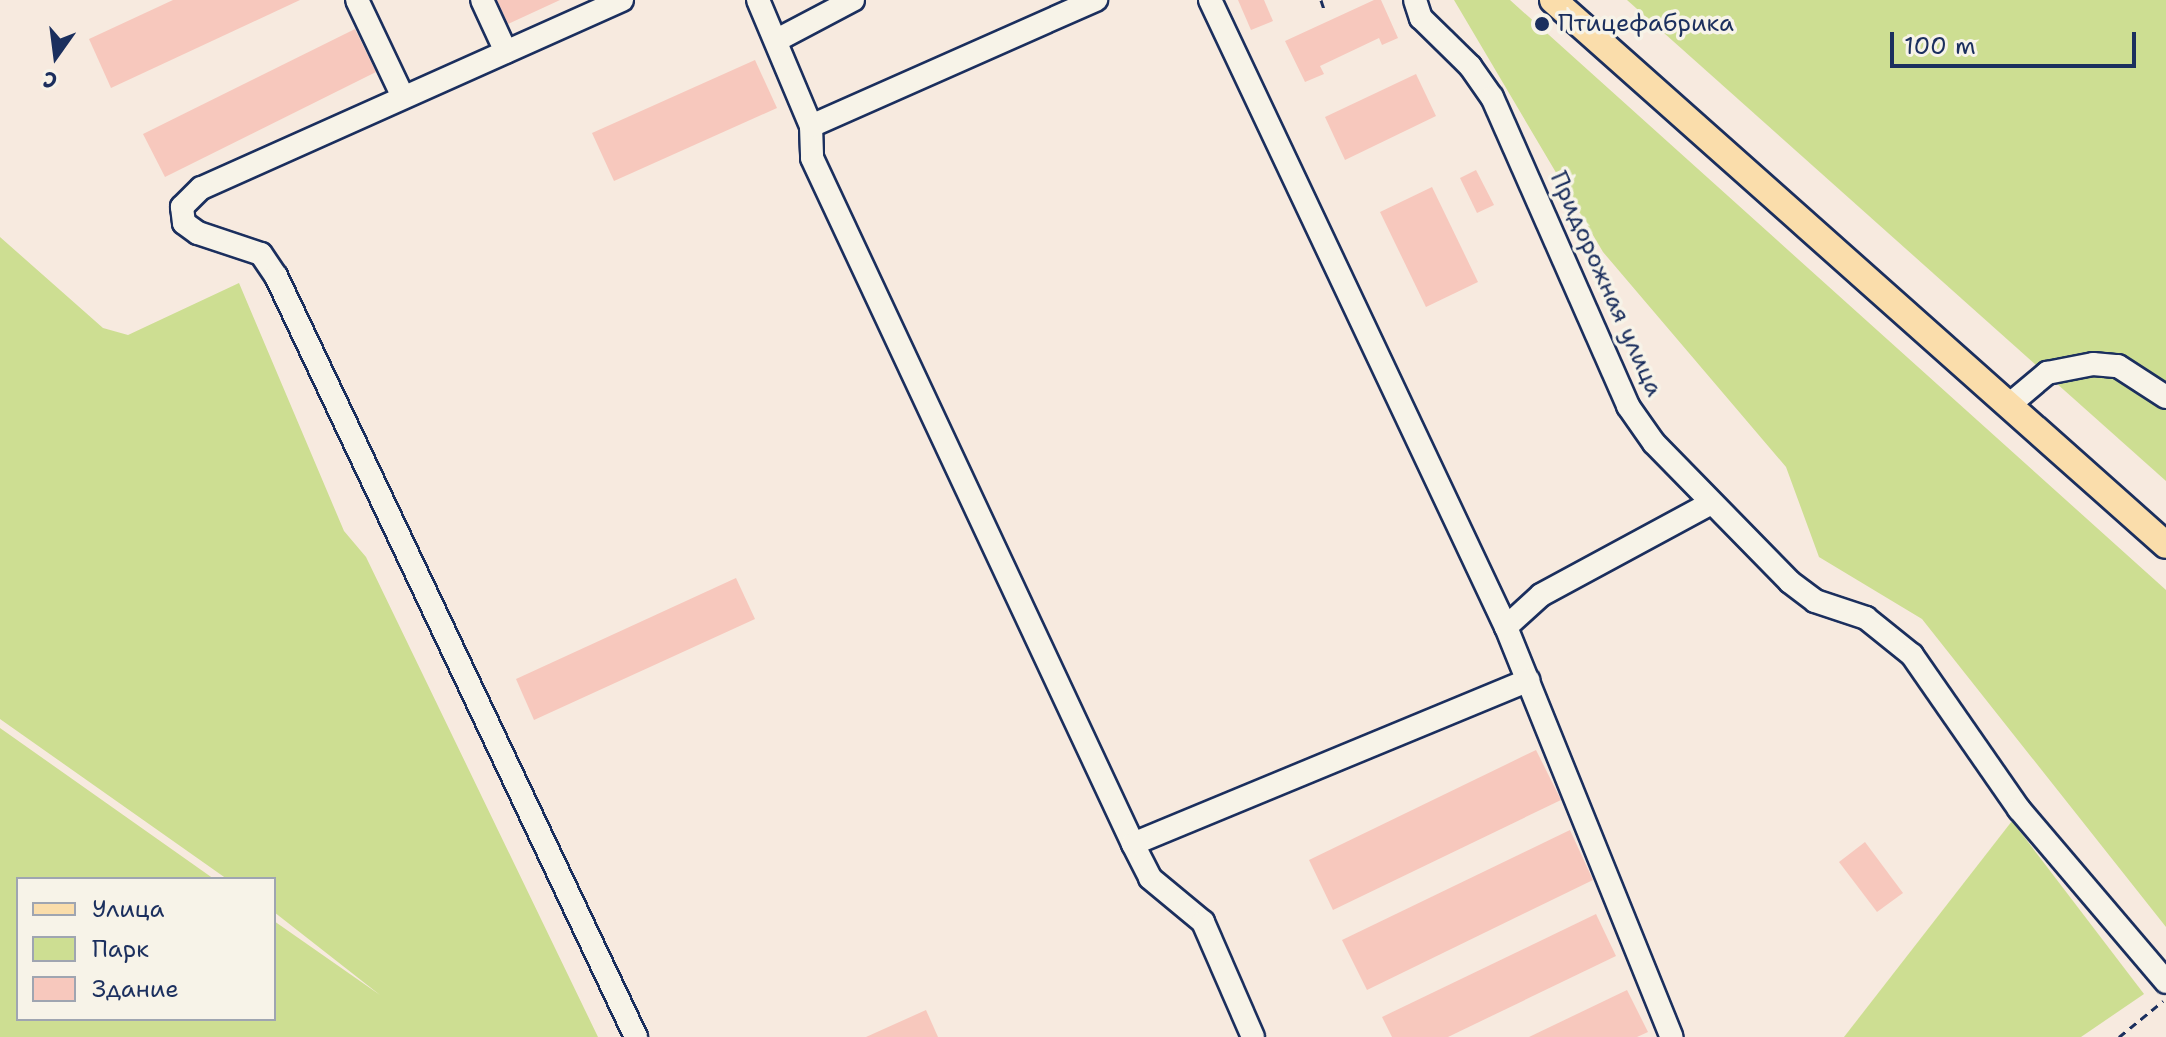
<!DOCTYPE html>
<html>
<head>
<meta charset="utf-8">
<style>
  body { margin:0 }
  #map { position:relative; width:2166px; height:1037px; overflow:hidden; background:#f7eadf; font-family:"Shantell Sans",sans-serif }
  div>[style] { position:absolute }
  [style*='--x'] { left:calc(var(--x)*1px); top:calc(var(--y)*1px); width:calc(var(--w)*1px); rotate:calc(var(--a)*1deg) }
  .green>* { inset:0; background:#cdde92 }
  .building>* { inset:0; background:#f7c8bd }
  .path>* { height:3px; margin-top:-1.5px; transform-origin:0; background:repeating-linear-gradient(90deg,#1b2f5e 0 8px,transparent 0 14px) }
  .roads { filter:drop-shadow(2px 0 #1b2f5e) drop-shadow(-2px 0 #1b2f5e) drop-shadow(0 2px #1b2f5e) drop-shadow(0 -2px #1b2f5e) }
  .minor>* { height:22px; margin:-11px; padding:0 11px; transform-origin:11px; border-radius:11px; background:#f7f3e8 }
  .major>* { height:26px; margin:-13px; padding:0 13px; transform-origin:13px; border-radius:13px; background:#faddab }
  .dots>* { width:22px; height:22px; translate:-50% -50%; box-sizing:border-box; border:4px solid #f7f3e8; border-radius:50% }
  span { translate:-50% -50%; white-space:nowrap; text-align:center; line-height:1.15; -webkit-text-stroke:7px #f7f3e8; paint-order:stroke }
  .poi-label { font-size:24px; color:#1b2f5e }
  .left { translate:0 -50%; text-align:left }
  .street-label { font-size:24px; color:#1b2f5e }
  .legend { position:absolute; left:16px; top:877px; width:260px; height:144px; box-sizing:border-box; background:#f7f3e8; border:2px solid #9fa5b1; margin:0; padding:10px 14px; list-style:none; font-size:24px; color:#1b2f5e }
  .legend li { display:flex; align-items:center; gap:16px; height:40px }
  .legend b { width:40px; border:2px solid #9fa5b1 }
  .north { position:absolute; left:16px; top:16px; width:80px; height:80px; -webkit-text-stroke:6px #f7f3e8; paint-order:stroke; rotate:194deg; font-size:22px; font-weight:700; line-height:32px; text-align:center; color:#1b2f5e }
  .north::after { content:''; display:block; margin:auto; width:28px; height:36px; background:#1b2f5e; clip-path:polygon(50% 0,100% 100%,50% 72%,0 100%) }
  .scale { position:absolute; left:1890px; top:32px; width:246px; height:36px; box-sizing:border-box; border:4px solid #1b2f5e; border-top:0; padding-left:10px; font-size:24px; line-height:28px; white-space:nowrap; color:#1b2f5e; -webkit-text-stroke:6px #f7f3e8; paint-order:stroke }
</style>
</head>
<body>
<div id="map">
  <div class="green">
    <div style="clip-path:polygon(1454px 0,1510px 0,2166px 590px,2166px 927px,1922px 619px,1819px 557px,1786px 467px,1603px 252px)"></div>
    <div style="clip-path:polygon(1627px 0,2166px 0,2166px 481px)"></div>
    <div style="clip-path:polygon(0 237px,103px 328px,128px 335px,239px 283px,344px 531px,366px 557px,598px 1037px,0 1037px,0 728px,214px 879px,18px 879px,18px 1019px,274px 1019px,274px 921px,380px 995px,274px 912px,274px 879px,227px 879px,0 719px)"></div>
    <div style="clip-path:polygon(2012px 821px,2144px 994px,2081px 1037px,1844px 1037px)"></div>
  </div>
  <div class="building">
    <div style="clip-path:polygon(173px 0,300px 0,111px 88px,89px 39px)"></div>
    <div style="clip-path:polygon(497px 0,560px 0,508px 24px)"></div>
    <div style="clip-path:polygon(1238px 0,1264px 0,1273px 21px,1251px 30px)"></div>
    <div style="clip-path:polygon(1374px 0,1381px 0,1398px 38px,1382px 45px,1379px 38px,1320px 66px,1324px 74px,1305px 82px,1285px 41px)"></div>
    <div style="clip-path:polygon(355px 29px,376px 72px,165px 177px,143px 134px)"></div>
    <div style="clip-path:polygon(755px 60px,777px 108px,614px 181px,592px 133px)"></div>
    <div style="clip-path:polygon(1416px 74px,1436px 116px,1345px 160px,1325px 117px)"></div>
    <div style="clip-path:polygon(1476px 170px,1494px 205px,1477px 213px,1460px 178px)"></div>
    <div style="clip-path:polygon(1432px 187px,1478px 282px,1426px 307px,1380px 212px)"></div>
    <div style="clip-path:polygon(736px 578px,755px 619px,534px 720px,516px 679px)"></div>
    <div style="clip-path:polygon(1536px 750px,1561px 800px,1333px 910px,1309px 860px)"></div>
    <div style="clip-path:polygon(1570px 830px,1593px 880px,1367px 990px,1342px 940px)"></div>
    <div style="clip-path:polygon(1865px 842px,1903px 893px,1877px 912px,1839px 862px)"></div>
    <div style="clip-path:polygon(1596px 914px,1616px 956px,1448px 1037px,1392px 1037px,1382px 1017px)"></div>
    <div style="clip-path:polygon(1627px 990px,1648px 1032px,1637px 1037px,1529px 1037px)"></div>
    <div style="clip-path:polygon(926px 1010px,938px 1037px,866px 1037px)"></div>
  </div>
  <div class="path">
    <div style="--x:1321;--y:0;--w:13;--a:72"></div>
    <div style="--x:2119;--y:1037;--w:57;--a:-39.3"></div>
  </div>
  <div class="roads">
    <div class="minor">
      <div style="--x:357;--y:0;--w:107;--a:64.6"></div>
      <div style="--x:482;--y:0;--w:57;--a:65.2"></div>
      <div style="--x:622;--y:0;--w:461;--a:155.9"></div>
      <div style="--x:201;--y:188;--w:27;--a:135"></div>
      <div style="--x:182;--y:207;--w:16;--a:83"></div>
      <div style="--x:184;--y:223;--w:17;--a:36"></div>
      <div style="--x:198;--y:233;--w:66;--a:18.4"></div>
      <div style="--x:261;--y:254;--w:27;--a:56"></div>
      <div style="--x:276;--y:276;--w:842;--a:64.68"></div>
      <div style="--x:758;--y:0;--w:137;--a:67.2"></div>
      <div style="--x:811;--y:126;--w:32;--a:88"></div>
      <div style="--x:812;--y:158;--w:757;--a:64.92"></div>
      <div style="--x:1133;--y:844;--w:38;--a:63"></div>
      <div style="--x:1150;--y:878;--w:69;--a:39.7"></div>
      <div style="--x:1203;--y:922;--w:125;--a:66.5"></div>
      <div style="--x:1210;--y:0;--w:693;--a:64.73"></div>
      <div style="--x:1506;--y:627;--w:442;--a:68"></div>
      <div style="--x:1415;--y:0;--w:19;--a:72"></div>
      <div style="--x:1421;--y:18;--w:69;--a:44.4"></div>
      <div style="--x:1470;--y:66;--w:38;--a:55"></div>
      <div style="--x:1492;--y:97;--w:338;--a:66.2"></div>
      <div style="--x:1628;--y:406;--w:45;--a:54.9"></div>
      <div style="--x:1654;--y:443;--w:194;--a:45.6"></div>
      <div style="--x:1790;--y:582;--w:31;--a:37"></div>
      <div style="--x:1815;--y:601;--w:54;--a:18.4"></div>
      <div style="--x:1866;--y:618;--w:59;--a:38.8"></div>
      <div style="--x:1912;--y:655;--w:188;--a:55.2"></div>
      <div style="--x:2019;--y:809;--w:227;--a:49.6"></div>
      <div style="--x:777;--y:40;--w:86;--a:-27.8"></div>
      <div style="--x:811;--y:126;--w:312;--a:-23.9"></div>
      <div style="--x:2009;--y:405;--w:50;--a:-40.1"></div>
      <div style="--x:2047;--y:373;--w:47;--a:-11.1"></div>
      <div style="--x:2093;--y:364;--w:25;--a:5"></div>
      <div style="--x:2118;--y:366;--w:57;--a:32.9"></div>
      <div style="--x:1506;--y:627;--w:47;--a:-42.4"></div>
      <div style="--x:1541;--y:595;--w:193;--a:-28.4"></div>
      <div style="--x:1133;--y:844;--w:428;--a:-22.5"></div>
    </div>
    <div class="major">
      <div style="--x:1553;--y:0;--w:820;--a:41.64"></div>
    </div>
  </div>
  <div class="dots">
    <div style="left:1542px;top:24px;background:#1b2f5e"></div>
  </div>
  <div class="poi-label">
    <span class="left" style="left:1558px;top:24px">Птицефабрика</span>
  </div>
  <div class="street-label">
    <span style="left:1606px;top:284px;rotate:66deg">Придорожная улица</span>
  </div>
  <ul class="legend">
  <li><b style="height:10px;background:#faddab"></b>Улица</li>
  <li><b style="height:22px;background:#cdde92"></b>Парк</li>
  <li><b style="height:22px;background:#f7c8bd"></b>Здание</li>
  </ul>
  <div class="north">С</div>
  <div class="scale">100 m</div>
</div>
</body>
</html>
